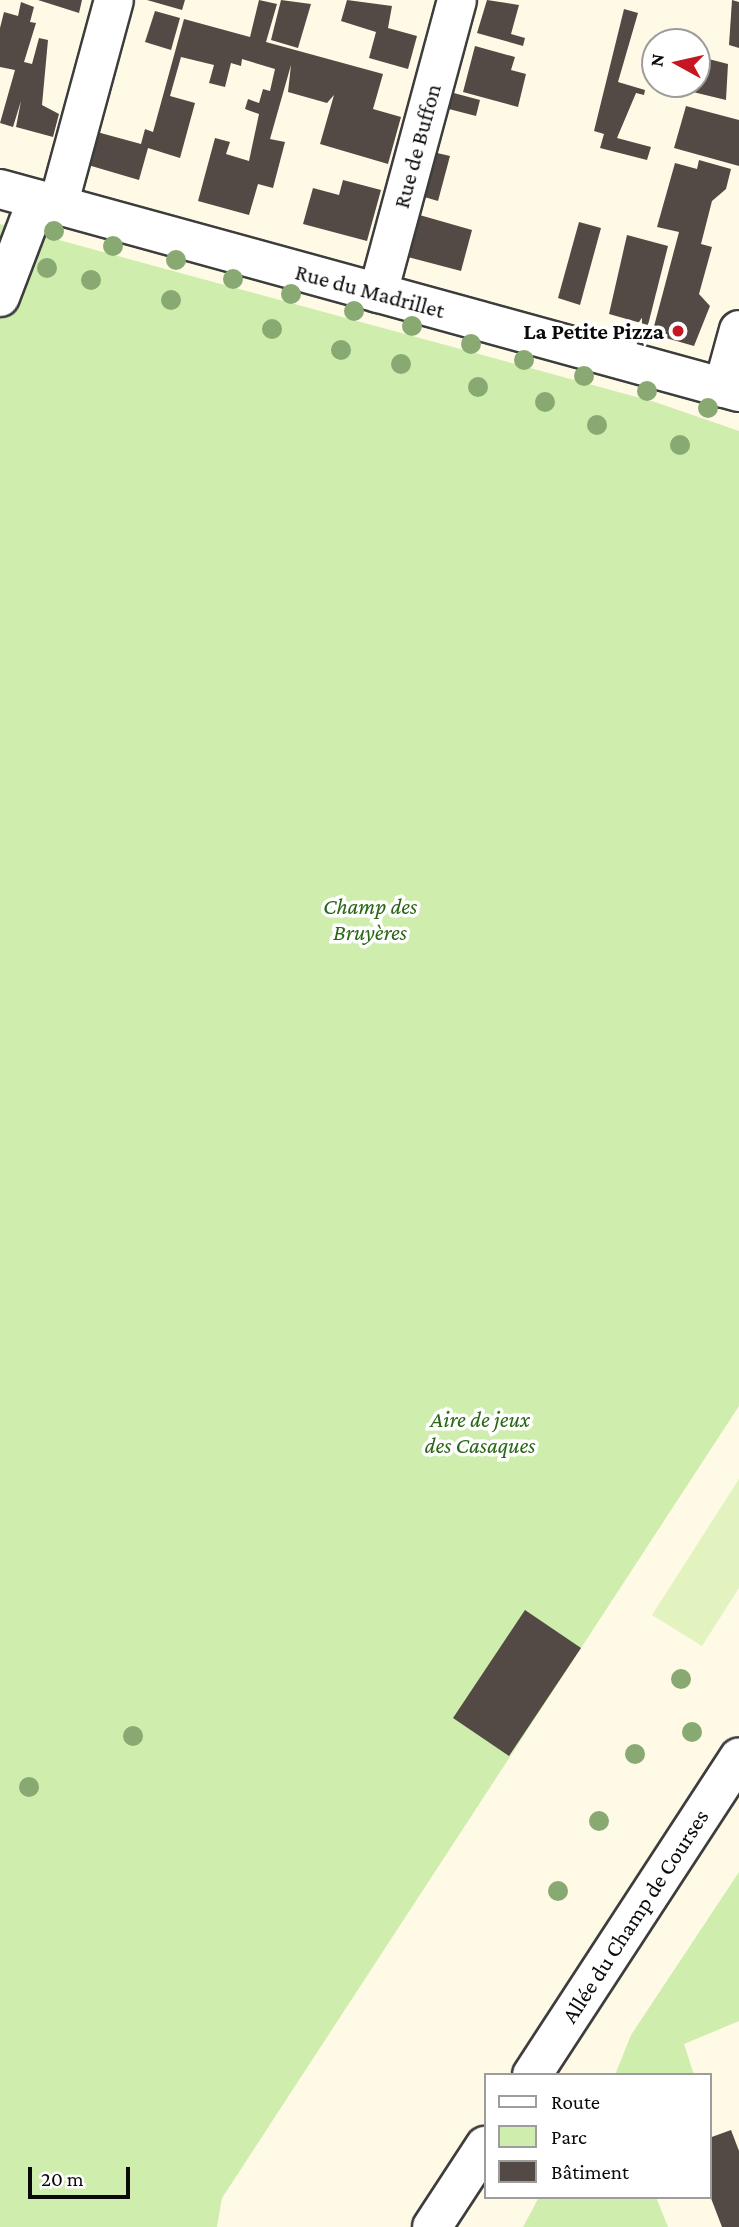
<!DOCTYPE html>
<html>
<head>
<meta charset="utf-8">
<style>
  body { margin:0 }
  #map { position:relative; width:739px; height:2227px; overflow:hidden; background:#fffae6; font-family:"Crimson Pro",serif }
  div>[style] { position:absolute }
  [style*='--x'] { left:calc(var(--x)*1px); top:calc(var(--y)*1px); width:calc(var(--w)*1px); rotate:calc(var(--a)*1deg) }
  .green>* { inset:0; background:#cfedad }
  .pitch>* { inset:0; background:#e2f3bf }
  .building>* { inset:0; background:#534a45 }
  .roads { filter:drop-shadow(2px 0 #3d3d3d) drop-shadow(-2px 0 #3d3d3d) drop-shadow(0 2px #3d3d3d) drop-shadow(0 -2px #3d3d3d) }
  .minor>* { height:38px; margin:-19px; padding:0 19px; transform-origin:19px; border-radius:19px; background:#fff }
  .trees>* { width:20px; height:20px; margin:-10px; border-radius:50%; background:#89a973 }
  .dots>* { width:19px; height:19px; translate:-50% -50%; box-sizing:border-box; border:4px solid #fff; border-radius:50% }
  span { translate:-50% -50%; white-space:nowrap; text-align:center; line-height:1.15; -webkit-text-stroke:7px #fff; paint-order:stroke }
  .street-label { font-size:23px; color:#0a0a0a }
  .poi-label { font-size:23px; color:#0a0a0a; font-weight:700 }
  .right { translate:-100% -50%; text-align:right }
  .park-label { font-size:23px; color:#286615; font-style:italic }
  .legend { position:absolute; left:484px; top:2073px; width:228px; height:126px; box-sizing:border-box; background:#fff; border:2px solid #9d9d9d; margin:0; padding:9px 12px; list-style:none; font-size:21px; color:#0a0a0a }
  .legend li { display:flex; align-items:center; gap:14px; height:35px }
  .legend b { width:35px; border:2px solid #9d9d9d }
  .north { position:absolute; left:641px; top:28px; width:70px; height:70px; box-sizing:border-box; background:#fff; border:2px solid #9d9d9d; border-radius:50%; rotate:278deg; font-size:19px; font-weight:700; line-height:28px; text-align:center; color:#0a0a0a }
  .north::after { content:''; display:block; margin:auto; width:24px; height:32px; background:#c61621; clip-path:polygon(50% 0,100% 100%,50% 72%,0 100%) }
  .scale { position:absolute; left:28px; top:2167px; width:102px; height:32px; box-sizing:border-box; border:4px solid #0a0a0a; border-top:0; padding-left:9px; font-size:21px; line-height:24px; white-space:nowrap; color:#0a0a0a; -webkit-text-stroke:5px #fff; paint-order:stroke }
</style>
</head>
<body>
<div id="map">
  <div class="green">
    <div style="clip-path:polygon(0 224px,655px 402px,739px 431px,739px 1406px,222px 2198px,217px 2227px,0 2227px)"></div>
    <div style="clip-path:polygon(739px 1872px,739px 2021px,684px 2044px,694px 2075px,615px 2075px,631px 2035px)"></div>
    <div style="clip-path:polygon(539px 2197px,656px 2197px,668px 2227px,523px 2227px)"></div>
  </div>
  <div class="pitch">
    <div style="clip-path:polygon(739px 1479px,739px 1588px,702px 1646px,652px 1615px)"></div>
  </div>
  <div class="building">
    <div style="clip-path:polygon(38px 0,82px 0,79px 13px)"></div>
    <div style="clip-path:polygon(147px 0,185px 0,182px 10px)"></div>
    <div style="clip-path:polygon(259px 0,277px 4px,266px 42px,383px 74px,373px 109px,401px 117px,388px 164px,320px 144px,334px 95px,327px 103px,288px 92px,291px 65px,270px 139px,285px 142px,273px 188px,258px 184px,249px 215px,198px 201px,215px 138px,230px 142px,226px 154px,249px 161px,259px 114px,245px 109px,248px 99px,259px 103px,263px 89px,270px 91px,275px 69px,242px 59px,241px 66px,231px 63px,225px 87px,209px 83px,214px 65px,181px 57px,170px 96px,195px 103px,180px 158px,148px 148px,139px 180px,88px 165px,97px 132px,141px 144px,145px 129px,153px 132px,184px 19px,250px 37px)"></div>
    <div style="clip-path:polygon(281px 0,311px 4px,298px 48px,271px 40px)"></div>
    <div style="clip-path:polygon(347px 0,392px 6px,388px 28px,417px 36px,408px 69px,369px 58px,376px 32px,341px 21px)"></div>
    <div style="clip-path:polygon(487px 0,519px 5px,511px 34px,525px 38px,523px 46px,477px 33px)"></div>
    <div style="clip-path:polygon(732px 0,739px 2px,739px 48px,729px 45px)"></div>
    <div style="clip-path:polygon(21px 2px,34px 7px,30px 22px,36px 23px,24px 62px,32px 64px,39px 38px,48px 40px,42px 105px,59px 114px,53px 137px,16px 127px,21px 101px,13px 127px,0 123px,15px 70px,0 67px,0 28px,4px 12px,18px 16px)"></div>
    <div style="clip-path:polygon(624px 9px,638px 13px,618px 82px,645px 90px,644px 95px,636px 93px,617px 138px,651px 147px,647px 160px,600px 148px,604px 134px,594px 131px)"></div>
    <div style="clip-path:polygon(155px 11px,180px 18px,171px 50px,145px 42px)"></div>
    <div style="clip-path:polygon(475px 46px,515px 57px,511px 70px,526px 74px,518px 107px,463px 92px)"></div>
    <div style="clip-path:polygon(697px 56px,728px 64px,726px 100px,664px 85px,697px 84px)"></div>
    <div style="clip-path:polygon(450px 92px,480px 100px,476px 116px,445px 108px)"></div>
    <div style="clip-path:polygon(686px 106px,739px 120px,739px 166px,674px 148px)"></div>
    <div style="clip-path:polygon(433px 152px,450px 156px,438px 201px,421px 196px)"></div>
    <div style="clip-path:polygon(699px 160px,731px 169px,726px 189px,712px 201px,701px 244px,712px 247px,699px 294px,710px 306px,694px 346px,652px 334px,679px 232px,657px 227px,675px 163px,697px 169px)"></div>
    <div style="clip-path:polygon(343px 180px,381px 190px,367px 241px,303px 224px,313px 188px,339px 195px)"></div>
    <div style="clip-path:polygon(416px 214px,472px 230px,461px 271px,404px 256px)"></div>
    <div style="clip-path:polygon(579px 222px,601px 228px,580px 305px,558px 298px)"></div>
    <div style="clip-path:polygon(627px 235px,668px 246px,648px 325px,609px 314px)"></div>
    <div style="clip-path:polygon(525px 1610px,581px 1648px,509px 1756px,453px 1718px)"></div>
    <div style="clip-path:polygon(731px 2130px,739px 2151px,739px 2227px,722px 2227px,709px 2193px,709px 2138px)"></div>
  </div>
  <div class="roads">
    <div class="minor">
      <div style="--x:0;--y:189;--w:766;--a:15.36"></div>
      <div style="--x:58;--y:206;--w:213;--a:-74.8"></div>
      <div style="--x:378;--y:293;--w:303;--a:-74.9"></div>
      <div style="--x:0;--y:297;--w:104;--a:-69.1"></div>
      <div style="--x:723;--y:388;--w:60;--a:-74.6"></div>
      <div style="--x:532;--y:2075;--w:379;--a:-56.9"></div>
      <div style="--x:432;--y:2227;--w:97;--a:-56.8"></div>
    </div>
  </div>
  <div class="trees">
    <div style="left:54px;top:231px"></div>
    <div style="left:113px;top:246px"></div>
    <div style="left:176px;top:260px"></div>
    <div style="left:47px;top:268px"></div>
    <div style="left:233px;top:279px"></div>
    <div style="left:91px;top:280px"></div>
    <div style="left:291px;top:294px"></div>
    <div style="left:171px;top:300px"></div>
    <div style="left:354px;top:311px"></div>
    <div style="left:412px;top:326px"></div>
    <div style="left:272px;top:329px"></div>
    <div style="left:471px;top:344px"></div>
    <div style="left:341px;top:350px"></div>
    <div style="left:524px;top:360px"></div>
    <div style="left:401px;top:364px"></div>
    <div style="left:584px;top:376px"></div>
    <div style="left:478px;top:387px"></div>
    <div style="left:647px;top:391px"></div>
    <div style="left:545px;top:402px"></div>
    <div style="left:708px;top:408px"></div>
    <div style="left:597px;top:425px"></div>
    <div style="left:680px;top:445px"></div>
    <div style="left:681px;top:1679px"></div>
    <div style="left:692px;top:1732px"></div>
    <div style="left:133px;top:1736px"></div>
    <div style="left:635px;top:1754px"></div>
    <div style="left:29px;top:1787px"></div>
    <div style="left:599px;top:1821px"></div>
    <div style="left:558px;top:1891px"></div>
  </div>
  <div class="dots">
    <div style="left:678px;top:331px;background:#c61621"></div>
  </div>
  <div class="street-label">
    <span style="left:417px;top:146px;rotate:-75deg">Rue de Buffon</span>
    <span style="left:370px;top:291px;rotate:15deg">Rue du Madrillet</span>
    <span style="left:635px;top:1916px;rotate:-57deg">Allée du Champ de Courses</span>
  </div>
  <div class="poi-label">
    <span class="right" style="left:664px;top:331px">La Petite Pizza</span>
  </div>
  <div class="park-label">
    <span style="left:370px;top:919px">Champ des<br>Bruyères</span>
    <span style="left:480px;top:1432px">Aire de jeux<br>des Casaques</span>
  </div>
  <ul class="legend">
  <li><b style="height:9px;background:#fff"></b>Route</li>
  <li><b style="height:19px;background:#cfedad"></b>Parc</li>
  <li><b style="height:19px;background:#534a45"></b>Bâtiment</li>
  </ul>
  <div class="north">N</div>
  <div class="scale">20 m</div>
</div>
</body>
</html>
